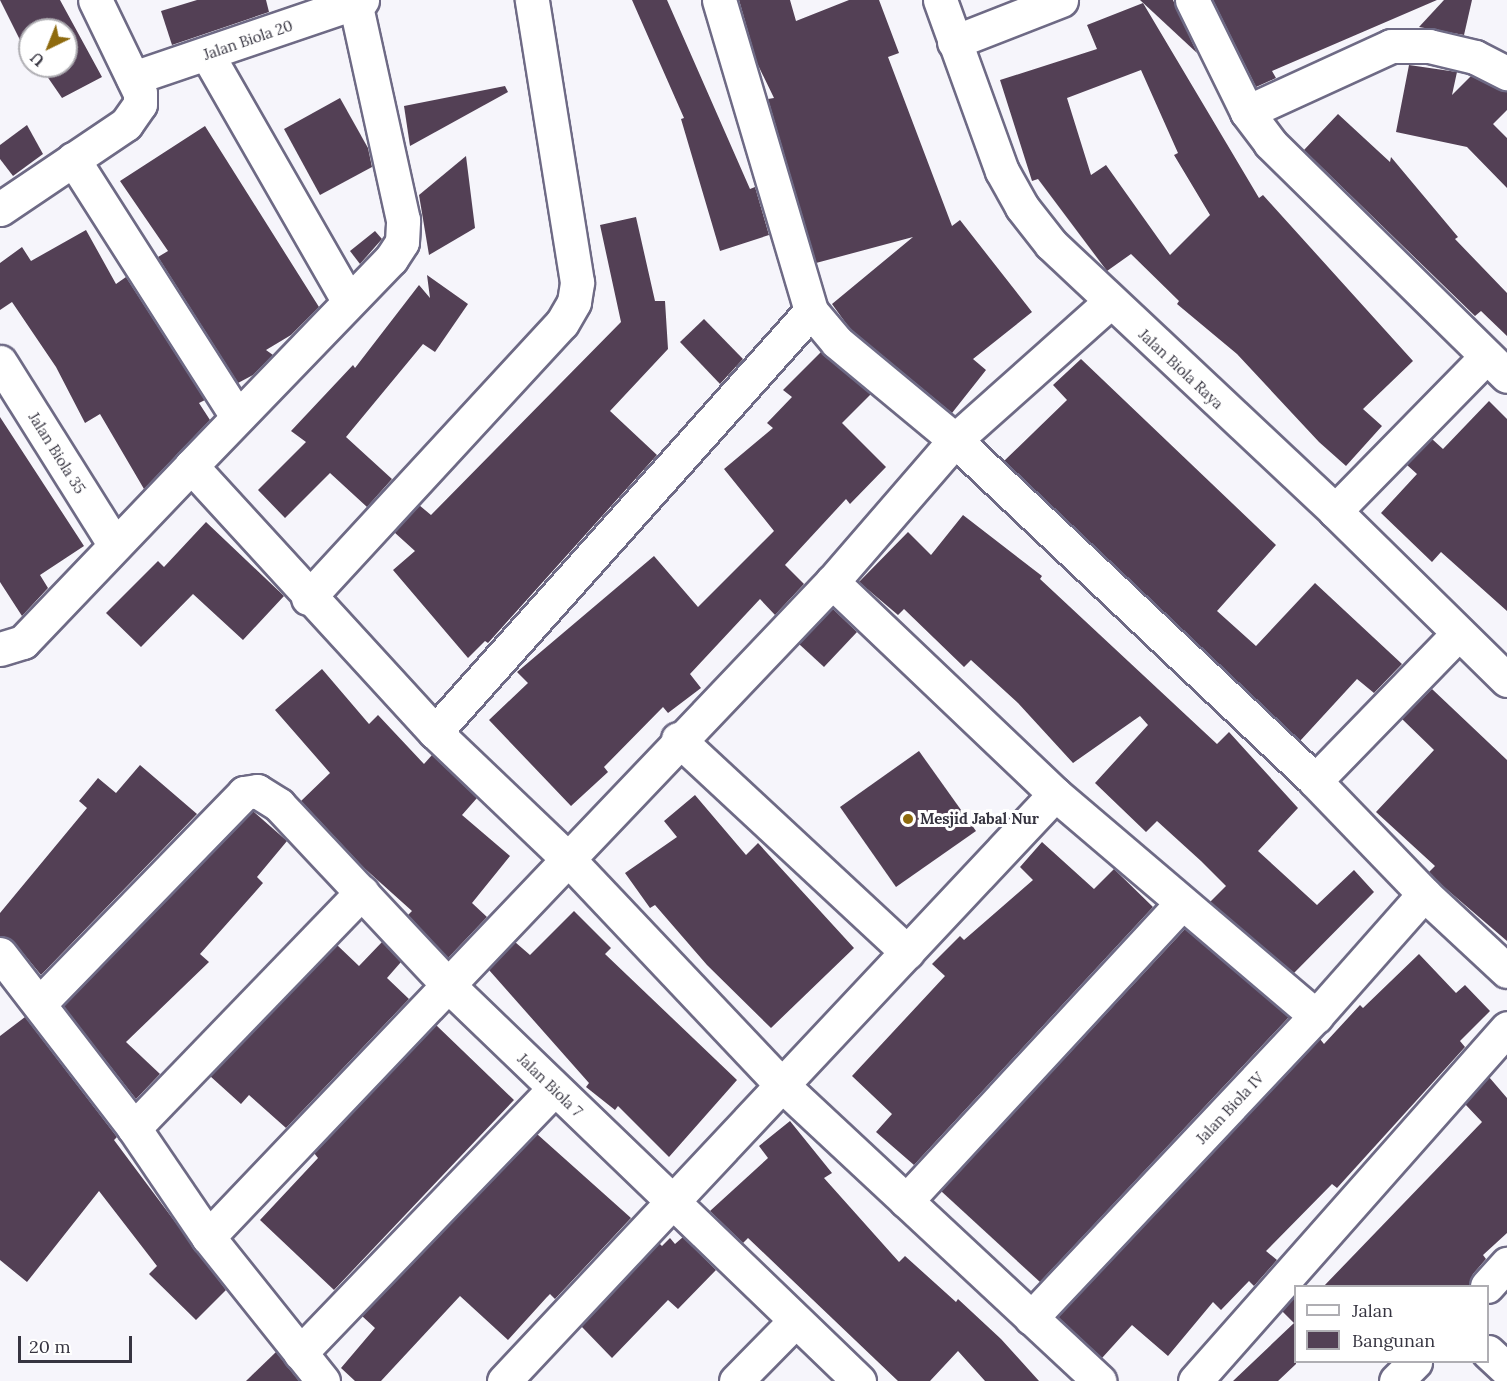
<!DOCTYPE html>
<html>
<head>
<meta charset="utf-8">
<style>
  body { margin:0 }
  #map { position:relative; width:1507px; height:1381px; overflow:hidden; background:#f6f5fb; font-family:Lora,serif }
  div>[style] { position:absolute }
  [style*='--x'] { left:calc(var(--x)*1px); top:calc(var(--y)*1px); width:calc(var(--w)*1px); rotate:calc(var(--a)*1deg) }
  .building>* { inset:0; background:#534055 }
  .roads { filter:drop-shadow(2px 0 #6e6a85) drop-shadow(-2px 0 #6e6a85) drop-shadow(0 2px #6e6a85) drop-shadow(0 -2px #6e6a85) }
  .street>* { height:33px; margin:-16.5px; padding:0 16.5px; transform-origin:16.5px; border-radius:16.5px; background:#fff }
  .dots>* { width:16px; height:16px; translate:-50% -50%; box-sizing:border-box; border:3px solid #fff; border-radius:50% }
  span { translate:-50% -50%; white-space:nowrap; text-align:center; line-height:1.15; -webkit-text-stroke:6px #fff; paint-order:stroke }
  .street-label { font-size:15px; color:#363440 }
  .poi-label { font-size:15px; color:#363440; font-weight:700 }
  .left { translate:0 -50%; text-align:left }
  .legend { position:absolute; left:1294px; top:1285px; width:195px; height:78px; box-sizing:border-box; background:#fff; border:2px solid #afaeb3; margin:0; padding:8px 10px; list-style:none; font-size:18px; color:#363440 }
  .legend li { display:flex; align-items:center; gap:12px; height:30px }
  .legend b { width:30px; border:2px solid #afaeb3 }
  .north { position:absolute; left:18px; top:18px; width:60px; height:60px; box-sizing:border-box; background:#fff; border:2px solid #afaeb3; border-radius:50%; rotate:223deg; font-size:16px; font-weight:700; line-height:24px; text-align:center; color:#363440 }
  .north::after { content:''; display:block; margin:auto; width:21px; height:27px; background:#8e6a0e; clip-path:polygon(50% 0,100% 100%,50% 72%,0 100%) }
  .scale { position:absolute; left:18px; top:1336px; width:114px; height:27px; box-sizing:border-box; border:3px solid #363440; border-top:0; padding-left:8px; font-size:18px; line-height:21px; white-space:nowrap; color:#363440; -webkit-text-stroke:4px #fff; paint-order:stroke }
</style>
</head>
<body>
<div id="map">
  <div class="building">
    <div style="clip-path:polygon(0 0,60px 0,102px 77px,62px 98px,40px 66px,66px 66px,66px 30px,30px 30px,30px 52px,24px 48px)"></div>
    <div style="clip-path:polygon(197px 0,266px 0,269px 12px,172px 45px,161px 11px)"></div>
    <div style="clip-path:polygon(632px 0,667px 0,750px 189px,755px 187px,769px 235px,720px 251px,681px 119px,684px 118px)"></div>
    <div style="clip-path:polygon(739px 0,790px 0,796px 21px,849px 0,879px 0,899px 53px,888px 57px,952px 226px,960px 220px,1032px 312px,973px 359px,986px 370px,952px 413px,850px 329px,832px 304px,913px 237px,816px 263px,768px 99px,774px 98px,757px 63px)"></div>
    <div style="clip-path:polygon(1140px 0,1173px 0,1197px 53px)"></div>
    <div style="clip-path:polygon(1213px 0,1437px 0,1272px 71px,1276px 78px,1256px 87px)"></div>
    <div style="clip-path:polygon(1444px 0,1472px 0,1464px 35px,1419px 27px)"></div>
    <div style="clip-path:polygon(evenodd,1143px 3px,1259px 198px,1263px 195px,1413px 361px,1363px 409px,1382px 426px,1346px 466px,1319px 442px,1237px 354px,1177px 304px,1179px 301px,1131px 254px,1107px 271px,1038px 179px,1032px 181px,1000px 80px,1097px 49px,1087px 25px,1143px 3px,1141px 70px,1178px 153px,1174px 155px,1210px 215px,1170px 255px,1106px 165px,1091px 175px,1067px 98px,1141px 70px)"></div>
    <div style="clip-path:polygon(1409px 65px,1457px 72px,1452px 95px,1471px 76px,1507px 92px,1507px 110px,1493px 124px,1507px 138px,1507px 188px,1467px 147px,1396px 132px)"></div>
    <div style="clip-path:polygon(505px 86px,508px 92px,410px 146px,404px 106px)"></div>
    <div style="clip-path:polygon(340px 98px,368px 148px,372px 167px,320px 195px,284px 129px)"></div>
    <div style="clip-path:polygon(1338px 114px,1390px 162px,1391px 157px,1458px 237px,1455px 239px,1507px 293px,1507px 336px,1481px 311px,1475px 316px,1304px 150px)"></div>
    <div style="clip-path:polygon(27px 125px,43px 154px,13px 176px,0 159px,0 145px)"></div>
    <div style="clip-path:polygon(205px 126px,319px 307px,291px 335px,266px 350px,273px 355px,253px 375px,238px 383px,158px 257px,168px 251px,120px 181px)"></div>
    <div style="clip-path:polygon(466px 156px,475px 228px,429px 255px,419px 195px)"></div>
    <div style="clip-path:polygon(636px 217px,655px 301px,665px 301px,668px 349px,610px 411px,657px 455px,488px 643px,485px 641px,468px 658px,393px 570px,415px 551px,394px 532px,419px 505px,431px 515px,621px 322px,600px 225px)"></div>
    <div style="clip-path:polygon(86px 230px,116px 284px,126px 277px,205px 400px,199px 403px,210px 420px,144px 489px,100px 414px,85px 423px,56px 367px,12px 302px,0 310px,0 263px,22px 247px,31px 261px)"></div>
    <div style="clip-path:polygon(375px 231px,382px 239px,360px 264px,350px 251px)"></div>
    <div style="clip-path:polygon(427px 275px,468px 304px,435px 352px,423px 344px,346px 437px,392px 479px,367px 507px,330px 473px,285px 518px,258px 490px,306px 442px,291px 431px,353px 365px,355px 368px,419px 285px,430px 298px)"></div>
    <div style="clip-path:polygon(704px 319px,743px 359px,720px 384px,680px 342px)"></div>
    <div style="clip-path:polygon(821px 352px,871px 394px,842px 423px,886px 467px,850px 504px,846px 499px,785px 565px,804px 584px,775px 615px,760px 599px,690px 674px,701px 688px,668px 713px,663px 707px,604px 767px,608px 772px,571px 806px,489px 720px,528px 683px,517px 672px,654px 556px,698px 607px,774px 531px,724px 469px,773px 428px,767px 423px,792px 397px,783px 390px)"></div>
    <div style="clip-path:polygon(1081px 359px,1276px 545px,1217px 611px,1256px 646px,1315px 583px,1402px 664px,1374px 693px,1357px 679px,1300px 741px,1004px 461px,1067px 400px,1053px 385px)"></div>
    <div style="clip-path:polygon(1489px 401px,1507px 419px,1507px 611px,1441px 552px,1432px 562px,1381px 513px,1417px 474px,1407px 465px,1432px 439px,1443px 449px)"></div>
    <div style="clip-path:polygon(0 417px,84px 546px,40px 575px,48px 588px,22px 616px,0 582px)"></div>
    <div style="clip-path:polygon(963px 515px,1042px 576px,1040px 579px,1217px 744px,1229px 732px,1298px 808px,1258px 851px,1317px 905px,1354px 870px,1374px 892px,1294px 973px,1210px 902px,1226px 886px,1201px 861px,1157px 821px,1146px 832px,1095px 783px,1148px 725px,1140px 716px,1073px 763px,1018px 703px,971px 660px,964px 667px,904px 609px,898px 615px,859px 582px,908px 532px,931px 555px)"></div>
    <div style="clip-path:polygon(206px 522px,284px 596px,243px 640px,193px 594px,141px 647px,106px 613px,158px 561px,164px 567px)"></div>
    <div style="clip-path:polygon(833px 609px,857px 632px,824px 667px,799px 644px)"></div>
    <div style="clip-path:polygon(322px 669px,369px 724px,378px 715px,424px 764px,432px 755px,477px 798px,462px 815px,510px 856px,472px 903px,487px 917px,448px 958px,408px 915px,412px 911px,363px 867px,301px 801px,330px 773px,275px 710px)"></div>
    <div style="clip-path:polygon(1432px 689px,1507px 760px,1507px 941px,1437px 881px,1429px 872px,1435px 866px,1376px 812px,1434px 750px,1402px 719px)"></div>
    <div style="clip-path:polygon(919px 751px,976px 831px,896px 887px,840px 807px)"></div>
    <div style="clip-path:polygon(140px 765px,197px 814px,41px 975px,14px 942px,0 936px,0 913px,87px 808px,79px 801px,98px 778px,116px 793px)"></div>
    <div style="clip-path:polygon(695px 795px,746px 855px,758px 843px,854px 948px,771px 1028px,707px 965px,655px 905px,650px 908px,625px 873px,677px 837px,664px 821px)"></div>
    <div style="clip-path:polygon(253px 811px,287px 841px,257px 877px,263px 883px,200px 954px,209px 962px,126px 1042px,160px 1074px,136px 1099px,63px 1006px)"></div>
    <div style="clip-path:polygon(1042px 842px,1094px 889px,1114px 869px,1153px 907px,914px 1165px,876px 1132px,892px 1114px,852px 1076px,945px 976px,932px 964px,960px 936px,964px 940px,1033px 880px,1020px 867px)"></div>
    <div style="clip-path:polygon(574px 911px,611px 948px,605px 954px,737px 1080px,669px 1157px,618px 1106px,615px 1110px,586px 1087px,589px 1083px,489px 970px,515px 942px,530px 955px)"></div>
    <div style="clip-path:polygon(1185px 929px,1289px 1017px,1040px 1282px,941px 1191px)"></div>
    <div style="clip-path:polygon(382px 942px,401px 962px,387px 978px,409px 999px,286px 1128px,249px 1095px,241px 1104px,210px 1076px,337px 945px,359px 966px)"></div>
    <div style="clip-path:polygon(1419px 954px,1456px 993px,1465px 985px,1490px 1011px,1460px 1041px,1465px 1047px,1337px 1188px,1332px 1184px,1266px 1251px,1277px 1260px,1254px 1286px,1249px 1281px,1221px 1310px,1213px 1302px,1168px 1356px,1132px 1325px,1102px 1358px,1058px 1317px,1320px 1039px,1324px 1044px,1360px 1005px,1363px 1008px)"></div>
    <div style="clip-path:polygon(25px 1017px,117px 1137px,114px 1140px,226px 1290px,196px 1320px,149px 1274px,157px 1266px,99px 1191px,27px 1282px,0 1260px,0 1036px)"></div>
    <div style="clip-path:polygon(436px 1025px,514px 1100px,334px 1290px,260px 1220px,318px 1158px,314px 1153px)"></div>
    <div style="clip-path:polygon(1489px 1077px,1507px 1098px,1507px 1233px,1483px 1255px,1486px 1259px,1473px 1274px,1469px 1286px,1323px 1287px,1482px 1122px,1465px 1104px)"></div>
    <div style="clip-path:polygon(790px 1121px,832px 1173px,824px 1178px,899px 1262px,905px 1256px,956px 1302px,958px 1299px,1001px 1339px,1039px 1381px,985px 1381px,958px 1351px,930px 1381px,898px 1381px,748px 1238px,743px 1243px,710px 1211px,768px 1158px,759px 1146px)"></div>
    <div style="clip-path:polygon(537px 1134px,631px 1218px,555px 1299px,550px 1294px,547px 1297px,508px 1340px,460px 1296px,381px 1381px,355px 1381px,341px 1368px,375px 1328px,362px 1316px)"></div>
    <div style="clip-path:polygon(683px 1237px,716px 1270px,678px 1309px,668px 1300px,612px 1358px,581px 1326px,659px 1243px,662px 1246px,670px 1238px,675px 1244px)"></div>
    <div style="clip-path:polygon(1296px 1296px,1296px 1364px,1278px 1381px,1233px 1381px,1294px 1323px,1282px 1311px)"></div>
    <div style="clip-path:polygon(276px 1352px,299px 1381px,246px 1381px)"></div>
  </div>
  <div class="roads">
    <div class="street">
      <div style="--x:719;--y:0;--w:324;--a:73.5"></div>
      <div style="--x:811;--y:311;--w:40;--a:50"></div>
      <div style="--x:837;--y:342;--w:153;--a:39.7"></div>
      <div style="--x:955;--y:440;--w:496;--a:43.4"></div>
      <div style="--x:1315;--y:781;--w:157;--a:46"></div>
      <div style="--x:1424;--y:894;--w:113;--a:42.9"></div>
      <div style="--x:940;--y:0;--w:182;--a:70.1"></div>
      <div style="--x:1002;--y:171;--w:41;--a:60.9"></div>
      <div style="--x:1022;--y:207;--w:47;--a:51.9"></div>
      <div style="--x:1051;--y:244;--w:390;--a:43.2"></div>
      <div style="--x:1335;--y:511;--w:241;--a:44.5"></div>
      <div style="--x:1192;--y:0;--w:125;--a:63.8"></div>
      <div style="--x:1247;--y:112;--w:39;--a:53"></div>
      <div style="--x:1270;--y:143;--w:332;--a:44.5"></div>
      <div style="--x:954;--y:42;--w:115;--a:-21.4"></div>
      <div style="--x:207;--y:54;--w:284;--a:60.2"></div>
      <div style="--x:133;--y:78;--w:242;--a:-18.8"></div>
      <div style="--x:1247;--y:112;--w:158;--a:-24.6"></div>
      <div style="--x:1391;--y:46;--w:38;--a:0"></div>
      <div style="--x:1429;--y:46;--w:47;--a:13.4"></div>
      <div style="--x:1475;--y:57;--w:36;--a:27"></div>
      <div style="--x:73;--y:159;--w:305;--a:57.5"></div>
      <div style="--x:0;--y:209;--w:152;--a:-34"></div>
      <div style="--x:126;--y:124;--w:24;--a:-55"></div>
      <div style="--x:140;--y:104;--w:11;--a:-90"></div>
      <div style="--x:140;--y:93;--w:103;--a:-115.8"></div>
      <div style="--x:0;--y:362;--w:215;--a:57.9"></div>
      <div style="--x:191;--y:466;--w:288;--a:-46"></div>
      <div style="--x:391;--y:259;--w:20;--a:-57"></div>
      <div style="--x:402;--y:242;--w:22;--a:-87"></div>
      <div style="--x:403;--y:220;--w:224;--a:-102.4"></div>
      <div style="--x:1335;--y:511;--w:216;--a:-45.6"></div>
      <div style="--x:308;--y:598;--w:374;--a:-47.3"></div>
      <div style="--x:562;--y:323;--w:24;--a:-60"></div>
      <div style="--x:574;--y:302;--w:20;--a:-81"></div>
      <div style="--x:577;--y:282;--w:286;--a:-99.1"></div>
      <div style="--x:0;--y:649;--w:24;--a:-17"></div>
      <div style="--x:23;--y:642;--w:243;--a:-46.3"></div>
      <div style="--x:191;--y:466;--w:361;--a:47.5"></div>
      <div style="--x:435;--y:732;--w:184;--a:43.7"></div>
      <div style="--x:568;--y:859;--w:311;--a:46.6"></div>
      <div style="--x:782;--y:1085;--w:434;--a:43"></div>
      <div style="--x:435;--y:732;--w:564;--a:-48.23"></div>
      <div style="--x:678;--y:739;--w:313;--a:42.9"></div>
      <div style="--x:1315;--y:781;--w:206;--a:-45.8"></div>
      <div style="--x:1055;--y:794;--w:343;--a:40.4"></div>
      <div style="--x:0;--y:954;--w:220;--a:52.4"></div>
      <div style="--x:40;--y:1003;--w:293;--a:-45.8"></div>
      <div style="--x:244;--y:793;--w:13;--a:-9"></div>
      <div style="--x:257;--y:791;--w:26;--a:32"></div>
      <div style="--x:279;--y:805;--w:250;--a:46.8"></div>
      <div style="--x:450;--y:987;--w:568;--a:43.93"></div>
      <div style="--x:906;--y:1201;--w:405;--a:-47.2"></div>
      <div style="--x:208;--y:1237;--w:905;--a:-46.39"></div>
      <div style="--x:832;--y:582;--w:188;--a:-49.1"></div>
      <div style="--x:955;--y:440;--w:206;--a:-41.7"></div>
      <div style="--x:1487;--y:1286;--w:30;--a:-48"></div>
      <div style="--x:1031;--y:1318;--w:415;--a:-46.7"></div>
      <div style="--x:1316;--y:1016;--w:163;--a:-48.5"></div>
      <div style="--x:1488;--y:1352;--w:26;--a:43"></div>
      <div style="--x:300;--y:1353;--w:366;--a:-46.1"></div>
      <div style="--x:323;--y:1381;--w:184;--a:-128.6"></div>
      <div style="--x:208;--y:1237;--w:132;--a:-124.2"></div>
      <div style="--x:134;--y:1128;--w:328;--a:-46"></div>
      <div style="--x:504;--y:1381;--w:805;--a:-46.81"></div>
      <div style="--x:1055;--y:794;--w:308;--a:-136.4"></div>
      <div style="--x:736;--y:1381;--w:83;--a:-45.5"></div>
      <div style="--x:1195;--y:1381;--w:471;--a:-48.5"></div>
      <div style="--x:1396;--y:1381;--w:27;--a:-45"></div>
    </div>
  </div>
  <div class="dots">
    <div style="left:908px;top:819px;background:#8e6a0e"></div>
  </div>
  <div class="street-label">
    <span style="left:248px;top:40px;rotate:-19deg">Jalan Biola 20</span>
    <span style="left:1181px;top:369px;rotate:43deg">Jalan Biola Raya</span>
    <span style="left:57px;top:453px;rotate:58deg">Jalan Biola 35</span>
    <span style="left:550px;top:1085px;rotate:44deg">Jalan Biola 7</span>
    <span style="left:1230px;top:1108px;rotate:-47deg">Jalan Biola IV</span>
  </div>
  <div class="poi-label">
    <span class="left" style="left:920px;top:819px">Mesjid Jabal Nur</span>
  </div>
  <ul class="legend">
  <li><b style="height:8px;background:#fff"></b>Jalan</li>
  <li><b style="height:16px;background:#534055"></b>Bangunan</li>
  </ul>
  <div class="north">U</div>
  <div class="scale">20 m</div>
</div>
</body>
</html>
